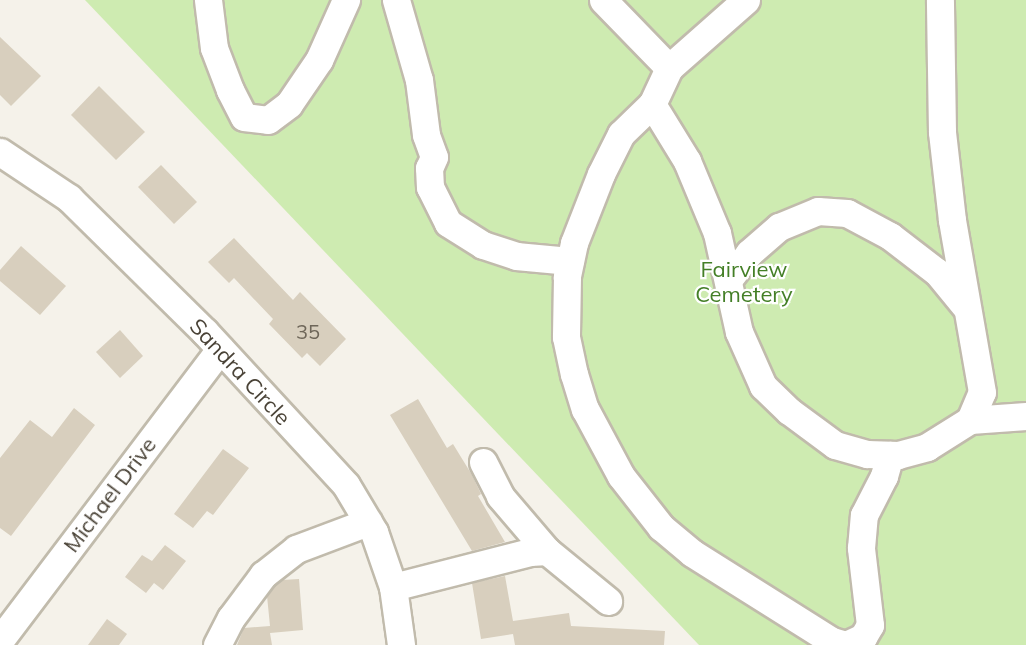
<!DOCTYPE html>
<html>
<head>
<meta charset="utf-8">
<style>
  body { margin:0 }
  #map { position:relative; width:1026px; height:645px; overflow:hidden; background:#f5f2ea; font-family:Mulish,sans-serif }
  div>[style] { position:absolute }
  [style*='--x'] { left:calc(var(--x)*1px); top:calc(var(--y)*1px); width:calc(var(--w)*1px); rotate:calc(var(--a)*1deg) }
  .green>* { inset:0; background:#ceebb1 }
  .building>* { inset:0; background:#d8cfbe }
  .roads { filter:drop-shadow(2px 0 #c1bbac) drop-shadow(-2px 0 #c1bbac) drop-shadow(0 2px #c1bbac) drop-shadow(0 -2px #c1bbac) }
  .minor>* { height:27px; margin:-13.5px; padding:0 13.5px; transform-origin:13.5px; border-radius:13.5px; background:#fff }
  span { translate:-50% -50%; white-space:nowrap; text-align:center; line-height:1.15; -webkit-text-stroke:4.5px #fff; paint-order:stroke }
  .number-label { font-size:20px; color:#6e6659 }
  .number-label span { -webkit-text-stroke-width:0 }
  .park-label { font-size:22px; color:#447f27 }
  .street-label { font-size:22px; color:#4a4337 }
</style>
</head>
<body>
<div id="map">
  <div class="green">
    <div style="clip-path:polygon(85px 0,1026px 0,1026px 645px,699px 645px)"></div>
  </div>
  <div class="building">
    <div style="clip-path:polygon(0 37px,41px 76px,11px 106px,0 95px)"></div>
    <div style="clip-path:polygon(99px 86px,145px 132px,116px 160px,71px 115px)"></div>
    <div style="clip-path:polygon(161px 165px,197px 202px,174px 224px,138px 187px)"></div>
    <div style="clip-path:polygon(234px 238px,293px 300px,300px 292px,346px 339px,320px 366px,307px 353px,302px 358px,269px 324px,273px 319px,234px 278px,229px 283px,208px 262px)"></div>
    <div style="clip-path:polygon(21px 246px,66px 286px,40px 315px,0 281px,0 270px)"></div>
    <div style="clip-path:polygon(120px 330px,143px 356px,120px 378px,96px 352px)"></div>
    <div style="clip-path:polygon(418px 399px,447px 448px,453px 444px,472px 475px,481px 494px,478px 496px,505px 542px,472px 551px,390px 415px)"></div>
    <div style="clip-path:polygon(74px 408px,95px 425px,11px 536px,0 528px,0 458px,30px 420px,52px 437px)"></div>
    <div style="clip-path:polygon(223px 449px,249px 468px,213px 515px,207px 511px,193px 528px,174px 514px)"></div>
    <div style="clip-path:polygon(165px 545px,186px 561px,163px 590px,154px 583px,146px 593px,125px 577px,142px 555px,152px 561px)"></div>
    <div style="clip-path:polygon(505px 576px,513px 621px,569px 613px,571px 626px,665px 631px,664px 645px,515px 645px,513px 634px,481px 639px,472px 583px)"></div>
    <div style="clip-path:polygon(299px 579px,303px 630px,270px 633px,272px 645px,237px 645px,244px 628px,270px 626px,267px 596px,274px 586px,282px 580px)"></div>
    <div style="clip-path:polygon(107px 619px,127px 634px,119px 645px,88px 645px)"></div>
  </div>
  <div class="roads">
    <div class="minor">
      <div style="--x:208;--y:0;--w:48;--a:82.9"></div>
      <div style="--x:214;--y:48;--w:45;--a:69.1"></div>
      <div style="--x:230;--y:90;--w:30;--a:63"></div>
      <div style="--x:244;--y:117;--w:24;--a:7"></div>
      <div style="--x:268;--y:120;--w:26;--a:-37"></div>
      <div style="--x:289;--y:104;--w:53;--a:-55.7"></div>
      <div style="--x:319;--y:60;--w:66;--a:-65.8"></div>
      <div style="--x:396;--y:0;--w:83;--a:74"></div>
      <div style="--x:419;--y:80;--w:55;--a:82.7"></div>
      <div style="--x:426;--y:135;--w:23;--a:70"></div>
      <div style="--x:434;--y:157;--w:12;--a:114"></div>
      <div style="--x:429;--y:168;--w:19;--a:87"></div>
      <div style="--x:430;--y:187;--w:40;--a:63.4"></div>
      <div style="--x:448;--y:223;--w:41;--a:32.2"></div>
      <div style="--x:483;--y:245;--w:35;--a:18"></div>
      <div style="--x:516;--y:256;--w:54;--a:5.3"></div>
      <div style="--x:603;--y:0;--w:95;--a:45.9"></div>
      <div style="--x:746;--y:0;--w:103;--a:138.6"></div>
      <div style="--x:669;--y:68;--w:40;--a:115"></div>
      <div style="--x:652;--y:104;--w:67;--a:58.4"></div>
      <div style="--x:687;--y:161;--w:78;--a:67.4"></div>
      <div style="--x:717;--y:233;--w:101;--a:77.5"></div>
      <div style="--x:739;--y:332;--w:59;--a:66"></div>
      <div style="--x:763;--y:386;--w:36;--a:44"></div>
      <div style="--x:789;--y:411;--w:57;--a:36.5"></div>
      <div style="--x:835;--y:445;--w:33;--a:16"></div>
      <div style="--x:867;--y:454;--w:31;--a:2"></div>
      <div style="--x:898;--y:455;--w:30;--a:-15"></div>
      <div style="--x:927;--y:447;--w:51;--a:-32.1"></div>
      <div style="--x:970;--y:420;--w:30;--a:-67"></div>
      <div style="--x:982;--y:392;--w:175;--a:-99.9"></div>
      <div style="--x:952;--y:220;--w:89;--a:-96.5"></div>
      <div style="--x:942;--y:132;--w:132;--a:-90.9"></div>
      <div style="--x:652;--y:104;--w:43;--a:135.9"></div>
      <div style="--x:621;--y:134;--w:45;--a:116.6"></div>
      <div style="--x:601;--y:174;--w:74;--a:111.4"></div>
      <div style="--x:574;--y:243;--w:35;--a:102"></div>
      <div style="--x:567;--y:277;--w:60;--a:91"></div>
      <div style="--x:566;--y:337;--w:38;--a:78"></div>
      <div style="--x:574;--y:374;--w:37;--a:73"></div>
      <div style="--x:585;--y:409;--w:76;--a:61.8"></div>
      <div style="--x:621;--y:476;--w:65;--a:51.9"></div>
      <div style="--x:661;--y:527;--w:40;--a:40"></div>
      <div style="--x:692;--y:553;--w:165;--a:32.2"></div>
      <div style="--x:832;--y:641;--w:15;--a:16"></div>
      <div style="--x:846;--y:645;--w:19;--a:-25"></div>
      <div style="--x:863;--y:637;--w:14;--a:-60"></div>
      <div style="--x:870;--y:625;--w:78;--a:-96.7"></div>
      <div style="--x:861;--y:548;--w:33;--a:-85"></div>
      <div style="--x:864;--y:515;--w:44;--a:-62.9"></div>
      <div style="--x:884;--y:476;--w:22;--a:-74"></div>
      <div style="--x:0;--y:152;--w:83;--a:33.7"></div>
      <div style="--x:69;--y:198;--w:190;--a:44.6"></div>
      <div style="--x:204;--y:331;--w:209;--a:47.3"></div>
      <div style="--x:346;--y:485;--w:55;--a:59.2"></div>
      <div style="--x:374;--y:532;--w:58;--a:70.9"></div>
      <div style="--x:393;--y:587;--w:59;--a:82.1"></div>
      <div style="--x:728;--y:280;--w:34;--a:-52"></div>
      <div style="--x:749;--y:253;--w:40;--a:-41"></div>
      <div style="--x:779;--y:227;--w:42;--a:-22.3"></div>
      <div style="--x:818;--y:211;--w:29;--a:4"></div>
      <div style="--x:847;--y:213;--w:49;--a:28.1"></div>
      <div style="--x:890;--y:236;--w:59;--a:37.5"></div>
      <div style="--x:937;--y:272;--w:43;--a:50.7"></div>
      <div style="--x:970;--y:420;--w:56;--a:-4.1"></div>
      <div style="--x:483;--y:462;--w:38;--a:63"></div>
      <div style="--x:500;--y:496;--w:72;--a:49.5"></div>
      <div style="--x:393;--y:587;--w:141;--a:-14.3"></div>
      <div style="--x:530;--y:552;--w:17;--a:-3"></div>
      <div style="--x:547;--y:551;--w:79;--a:39.3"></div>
      <div style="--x:0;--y:640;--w:365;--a:-52.9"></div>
      <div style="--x:217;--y:645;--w:30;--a:-63"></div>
      <div style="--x:231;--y:618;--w:54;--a:-53.3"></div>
      <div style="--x:263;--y:575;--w:42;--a:-38.2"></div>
      <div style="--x:296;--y:549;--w:77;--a:-20.6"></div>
    </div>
  </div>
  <div class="number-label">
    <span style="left:308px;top:331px">35</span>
  </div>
  <div class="park-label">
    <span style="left:744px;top:282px">Fairview<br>Cemetery</span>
  </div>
  <div class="street-label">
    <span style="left:240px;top:372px;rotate:47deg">Sandra Circle</span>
    <span style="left:110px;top:495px;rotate:-53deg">Michael Drive</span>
  </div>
</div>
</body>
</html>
